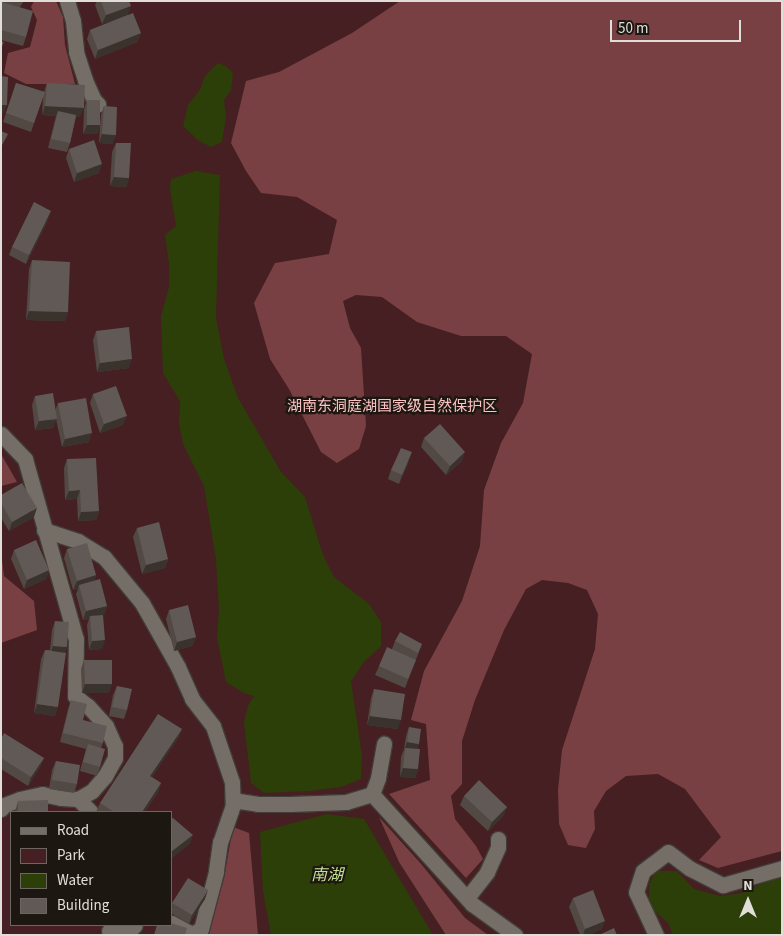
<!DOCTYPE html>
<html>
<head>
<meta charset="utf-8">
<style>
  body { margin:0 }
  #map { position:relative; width:783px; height:936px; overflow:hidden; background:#26201a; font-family:"Source Sans 3","Noto Sans SC",sans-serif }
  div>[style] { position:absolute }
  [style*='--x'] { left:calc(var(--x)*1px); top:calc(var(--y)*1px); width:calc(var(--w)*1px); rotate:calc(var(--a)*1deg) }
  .green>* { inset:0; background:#451f21 }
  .forest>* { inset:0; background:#794043 }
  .water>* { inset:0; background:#2d3f08 }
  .roads { filter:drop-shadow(1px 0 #413d38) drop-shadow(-1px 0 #413d38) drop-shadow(0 1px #413d38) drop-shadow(0 -1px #413d38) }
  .minor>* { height:15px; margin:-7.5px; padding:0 7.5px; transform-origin:7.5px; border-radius:7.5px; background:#756e67 }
  .wall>* { inset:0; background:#524945 }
  .shaded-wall>* { inset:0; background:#3a322d }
  .building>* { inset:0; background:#615955 }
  span { translate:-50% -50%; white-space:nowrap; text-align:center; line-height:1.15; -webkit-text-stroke:4.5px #1c1711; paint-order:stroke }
  .park-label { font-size:15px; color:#fcc3c4 }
  .water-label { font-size:16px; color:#c2e292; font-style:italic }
  .frame { position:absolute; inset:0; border:2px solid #e1ddd9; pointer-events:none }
  .legend { position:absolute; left:10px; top:811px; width:162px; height:115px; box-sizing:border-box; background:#1c1711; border:1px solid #6b6661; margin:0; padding:6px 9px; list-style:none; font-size:15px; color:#e1ddd9 }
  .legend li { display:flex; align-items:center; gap:10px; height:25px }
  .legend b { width:25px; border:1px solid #6b6661 }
  .north { position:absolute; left:723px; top:876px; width:50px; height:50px; -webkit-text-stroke:4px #1c1711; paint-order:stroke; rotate:0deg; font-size:14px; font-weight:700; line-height:20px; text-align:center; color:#e1ddd9 }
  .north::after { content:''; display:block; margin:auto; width:18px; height:22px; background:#e1ddd9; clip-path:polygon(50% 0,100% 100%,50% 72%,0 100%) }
  .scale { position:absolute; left:610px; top:20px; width:131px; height:22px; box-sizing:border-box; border:2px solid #e1ddd9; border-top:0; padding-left:6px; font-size:15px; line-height:18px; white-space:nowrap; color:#e1ddd9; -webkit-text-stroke:4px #1c1711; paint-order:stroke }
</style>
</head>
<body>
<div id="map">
  <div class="green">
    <div style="clip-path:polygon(evenodd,1px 1px,782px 1px,782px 935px,1px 935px,1px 1px,11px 812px,171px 812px,171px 925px,11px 925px,11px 812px)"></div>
  </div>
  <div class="forest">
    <div style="clip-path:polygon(34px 1px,56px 1px,63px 17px,65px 45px,75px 84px,26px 84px,4px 73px,8px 53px,30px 47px,37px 20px,31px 7px)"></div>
    <div style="clip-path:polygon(400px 1px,782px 1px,782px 851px,718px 868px,699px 860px,721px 837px,685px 789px,658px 774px,626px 776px,606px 791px,594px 811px,595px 829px,586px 848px,568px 845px,559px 824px,558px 790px,562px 750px,595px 649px,598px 614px,587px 590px,568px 583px,542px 580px,526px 589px,504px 630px,475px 700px,462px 741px,462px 784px,451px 796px,455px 819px,476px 846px,483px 859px,466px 878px,389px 794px,430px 780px,426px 724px,411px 720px,424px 671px,462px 601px,480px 546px,484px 490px,501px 443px,523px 403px,532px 354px,506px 336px,461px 336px,417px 322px,382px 297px,356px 295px,343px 301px,350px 328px,361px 348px,366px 426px,359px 449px,337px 463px,321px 452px,289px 389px,270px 359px,254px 303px,275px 263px,329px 254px,337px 220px,297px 197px,261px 193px,246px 171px,231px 143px,246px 81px,279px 72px,352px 33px)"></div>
    <div style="clip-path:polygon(1px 454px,17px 482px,1px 486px)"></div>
    <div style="clip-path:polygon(1px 551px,4px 576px,34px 601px,37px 630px,1px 643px)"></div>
    <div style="clip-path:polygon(379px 817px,422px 865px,465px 918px,488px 935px,446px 935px,399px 862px)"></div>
    <div style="clip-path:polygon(233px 827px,249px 833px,258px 935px,208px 935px,224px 878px)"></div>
  </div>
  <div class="water">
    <div style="clip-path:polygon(218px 63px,226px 66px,233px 73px,231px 90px,224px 100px,226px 117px,222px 142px,211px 147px,199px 141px,183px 126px,188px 105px,200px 90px,205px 76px)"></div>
    <div style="clip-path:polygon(196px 171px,220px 175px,216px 318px,224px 359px,238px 398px,281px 472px,305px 497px,323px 555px,334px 577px,369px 604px,381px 622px,381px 646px,364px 662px,351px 681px,362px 756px,361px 779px,341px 787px,309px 791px,264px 793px,251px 783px,244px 722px,248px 706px,254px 696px,244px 693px,226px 682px,217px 637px,219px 610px,216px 559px,204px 486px,183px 444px,179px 423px,180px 401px,163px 373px,161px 316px,169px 287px,169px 263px,165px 235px,176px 226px,170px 189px,171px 179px)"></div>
    <div style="clip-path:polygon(327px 814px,364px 819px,433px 935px,271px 935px,263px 891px,260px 832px)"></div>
    <div style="clip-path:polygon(656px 871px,677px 871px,694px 889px,720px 896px,742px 893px,782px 874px,782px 935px,673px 935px,668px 923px,649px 906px,649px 885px)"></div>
  </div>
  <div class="roads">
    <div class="minor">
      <div style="--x:67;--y:1;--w:21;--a:73"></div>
      <div style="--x:73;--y:21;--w:31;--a:84"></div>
      <div style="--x:76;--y:52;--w:29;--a:72"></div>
      <div style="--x:85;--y:80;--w:22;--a:66"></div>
      <div style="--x:94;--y:100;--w:6;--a:45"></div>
      <div style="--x:1;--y:434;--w:35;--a:46"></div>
      <div style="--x:25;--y:459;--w:187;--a:74.2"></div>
      <div style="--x:76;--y:639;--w:57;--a:91"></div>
      <div style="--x:75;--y:696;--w:16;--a:38"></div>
      <div style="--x:88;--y:706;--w:27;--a:48"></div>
      <div style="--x:106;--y:726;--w:22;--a:66"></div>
      <div style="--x:115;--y:746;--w:12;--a:90"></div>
      <div style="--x:115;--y:758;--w:21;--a:119"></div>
      <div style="--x:105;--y:776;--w:20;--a:131"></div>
      <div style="--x:92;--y:791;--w:16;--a:150"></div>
      <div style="--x:78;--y:799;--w:17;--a:-177"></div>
      <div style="--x:61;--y:798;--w:19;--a:-168"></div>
      <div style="--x:42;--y:794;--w:23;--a:167"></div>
      <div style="--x:20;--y:799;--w:17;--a:159"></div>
      <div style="--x:4;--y:805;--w:5;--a:127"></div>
      <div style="--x:44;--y:530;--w:36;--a:18"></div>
      <div style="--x:78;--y:541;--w:31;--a:32"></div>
      <div style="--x:104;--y:557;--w:60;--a:50.4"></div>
      <div style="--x:142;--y:603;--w:73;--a:60.6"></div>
      <div style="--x:178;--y:667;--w:35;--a:66"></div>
      <div style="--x:192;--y:699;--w:34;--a:52"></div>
      <div style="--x:213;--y:726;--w:59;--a:71.3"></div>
      <div style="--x:232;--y:782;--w:23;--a:88"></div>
      <div style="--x:233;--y:805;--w:39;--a:109"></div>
      <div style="--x:220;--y:842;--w:30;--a:98"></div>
      <div style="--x:216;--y:872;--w:59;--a:104.7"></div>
      <div style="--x:201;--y:929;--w:10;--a:151"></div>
      <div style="--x:192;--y:934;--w:24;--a:-152"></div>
      <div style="--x:372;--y:794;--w:149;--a:47.7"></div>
      <div style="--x:472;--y:904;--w:53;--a:35.8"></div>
      <div style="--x:78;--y:799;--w:18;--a:45"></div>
      <div style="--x:233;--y:800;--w:25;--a:9"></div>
      <div style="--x:258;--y:804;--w:32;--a:0"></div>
      <div style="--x:290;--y:804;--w:56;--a:-2"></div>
      <div style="--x:346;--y:802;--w:27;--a:-17"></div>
      <div style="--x:372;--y:794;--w:17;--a:-69"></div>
      <div style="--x:378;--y:778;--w:35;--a:-80"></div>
      <div style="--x:467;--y:898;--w:33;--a:-52"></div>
      <div style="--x:487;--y:872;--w:27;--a:-66"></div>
      <div style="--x:498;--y:847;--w:8;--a:-90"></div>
      <div style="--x:109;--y:931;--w:20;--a:0"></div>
      <div style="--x:129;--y:931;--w:8;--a:-45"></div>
      <div style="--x:656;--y:935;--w:47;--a:-114.9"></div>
      <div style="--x:636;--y:892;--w:22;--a:-72"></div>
      <div style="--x:643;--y:871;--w:31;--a:-37"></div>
      <div style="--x:668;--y:852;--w:26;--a:37"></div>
      <div style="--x:689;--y:868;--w:38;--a:27"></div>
      <div style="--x:723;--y:885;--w:61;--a:-16.1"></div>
    </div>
  </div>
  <div class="wall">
    <div style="clip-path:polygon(1px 1px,24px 1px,20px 7px,26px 37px,23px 46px,1px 40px)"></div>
    <div style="clip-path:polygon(97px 1px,129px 1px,128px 15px,141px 33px,137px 42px,95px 59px,87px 39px,90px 30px,122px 17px,102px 24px,95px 5px)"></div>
    <div style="clip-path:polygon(16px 83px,44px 92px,47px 83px,80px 117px,76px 117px,70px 143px,67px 152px,48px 148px,56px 116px,42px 115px,43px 96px,31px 132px,3px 122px)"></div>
    <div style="clip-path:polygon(87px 100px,100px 125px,101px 115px,104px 106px,116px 135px,112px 144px,99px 143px,100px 125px,97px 134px,83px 134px,84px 109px)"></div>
    <div style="clip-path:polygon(116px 143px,129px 178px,126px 187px,110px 186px,112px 152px)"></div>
    <div style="clip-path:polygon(69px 149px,99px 173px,74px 182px,66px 158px)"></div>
    <div style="clip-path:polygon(48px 220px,26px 264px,9px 255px,12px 247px)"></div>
    <div style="clip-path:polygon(32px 260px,68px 312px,65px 321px,26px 320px,29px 269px)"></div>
    <div style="clip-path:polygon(96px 331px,129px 368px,97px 372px,93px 340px)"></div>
    <div style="clip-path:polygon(93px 394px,123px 425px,100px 433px,90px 403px)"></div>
    <div style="clip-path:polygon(35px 396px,55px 411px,58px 403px,89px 442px,62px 447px,56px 419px,53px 428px,35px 430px,32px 405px)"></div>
    <div style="clip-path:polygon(424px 438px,462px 461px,446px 475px,421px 447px)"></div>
    <div style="clip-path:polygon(67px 459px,99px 511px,96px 520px,78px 521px,77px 499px,65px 500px,64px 468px)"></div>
    <div style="clip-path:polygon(409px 461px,399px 484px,388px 479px,391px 470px)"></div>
    <div style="clip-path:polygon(1px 495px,34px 517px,9px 531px,1px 518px)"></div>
    <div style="clip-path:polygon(137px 528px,168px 559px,165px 568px,142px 574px,133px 537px)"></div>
    <div style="clip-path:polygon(67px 549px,96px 575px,94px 581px,107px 606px,104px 615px,102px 615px,102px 649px,89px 650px,87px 625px,89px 619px,83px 620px,76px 594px,78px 589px,73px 590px,64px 558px)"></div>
    <div style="clip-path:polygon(14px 550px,49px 570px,46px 579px,24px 589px,11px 559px)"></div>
    <div style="clip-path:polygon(169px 610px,196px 637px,192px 646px,174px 651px,166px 619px)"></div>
    <div style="clip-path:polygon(55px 621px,67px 647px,65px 652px,55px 716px,34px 713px,41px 659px,45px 650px,50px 650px,52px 630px)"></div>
    <div style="clip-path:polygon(395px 641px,422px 644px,405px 688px,375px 675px,379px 666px,392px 649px)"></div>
    <div style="clip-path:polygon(84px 660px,109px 693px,82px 693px,81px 669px)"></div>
    <div style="clip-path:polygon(117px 686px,127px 710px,124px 719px,109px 716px,113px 695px)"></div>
    <div style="clip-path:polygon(374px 689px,398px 729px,367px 725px,371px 698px)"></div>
    <div style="clip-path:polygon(71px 700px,83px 720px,103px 743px,101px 748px,100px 767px,97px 776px,80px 771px,86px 749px,60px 742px,68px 709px)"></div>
    <div style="clip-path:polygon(409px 727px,419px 744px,417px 749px,418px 769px,415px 778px,400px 777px,401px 757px,404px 749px,406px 736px)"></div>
    <div style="clip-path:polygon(182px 729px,178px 738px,152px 777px,161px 783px,158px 792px,145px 812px,96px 812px,100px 803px)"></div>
    <div style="clip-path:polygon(1px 739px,44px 758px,40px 767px,28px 786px,1px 769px)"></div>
    <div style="clip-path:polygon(56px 761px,77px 784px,74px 793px,49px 789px,52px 770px)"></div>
    <div style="clip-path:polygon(464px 796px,507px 807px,503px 816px,488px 831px,460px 805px)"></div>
    <div style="clip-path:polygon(18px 801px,48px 812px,15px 812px)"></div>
    <div style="clip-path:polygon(573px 898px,602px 929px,589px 935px,580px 935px,569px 907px)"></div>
    <div style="clip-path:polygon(205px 899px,189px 924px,171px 913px,171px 906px,172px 903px)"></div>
  </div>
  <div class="shaded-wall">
    <div style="clip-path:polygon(131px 6px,128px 15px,102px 24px,106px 15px)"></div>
    <div style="clip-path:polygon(141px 33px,137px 42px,95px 59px,98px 50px)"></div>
    <div style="clip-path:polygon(1px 105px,7px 105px,3px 114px,1px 114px)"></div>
    <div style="clip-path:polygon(45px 106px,84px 108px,80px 117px,57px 116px,58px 111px,56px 116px,42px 115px)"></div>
    <div style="clip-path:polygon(87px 125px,100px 125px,97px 134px,83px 134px)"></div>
    <div style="clip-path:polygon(102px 134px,116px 135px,112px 144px,99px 143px)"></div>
    <div style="clip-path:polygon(102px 164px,99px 173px,74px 182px,77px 173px)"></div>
    <div style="clip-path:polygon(114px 177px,129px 178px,126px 187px,110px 186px)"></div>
    <div style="clip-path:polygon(51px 211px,48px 220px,26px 264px,29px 255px)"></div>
    <div style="clip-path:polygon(29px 311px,68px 312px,65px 321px,26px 320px)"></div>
    <div style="clip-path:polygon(132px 359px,129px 368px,97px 372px,100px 363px)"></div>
    <div style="clip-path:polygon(127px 416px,123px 425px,100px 433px,104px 424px)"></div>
    <div style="clip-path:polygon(57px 419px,53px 428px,35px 430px,39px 421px)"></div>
    <div style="clip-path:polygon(92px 433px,89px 442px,62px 447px,65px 439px)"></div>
    <div style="clip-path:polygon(412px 452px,409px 461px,399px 484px,402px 475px)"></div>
    <div style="clip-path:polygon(465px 452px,462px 461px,446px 475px,450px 466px)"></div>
    <div style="clip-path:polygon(80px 490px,77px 499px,65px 500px,69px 491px)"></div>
    <div style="clip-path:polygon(37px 508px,34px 517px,9px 531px,12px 522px)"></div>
    <div style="clip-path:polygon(99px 511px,96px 520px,78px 521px,81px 512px)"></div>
    <div style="clip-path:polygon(168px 559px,165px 568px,142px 574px,146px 565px)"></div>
    <div style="clip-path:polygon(49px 570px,46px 579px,24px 589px,27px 580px)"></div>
    <div style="clip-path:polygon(96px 575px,93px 584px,79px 585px,78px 589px,73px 590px,77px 581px)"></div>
    <div style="clip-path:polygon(107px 606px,104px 615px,90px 618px,90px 616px,89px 619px,83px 620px,86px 611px)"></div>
    <div style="clip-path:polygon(196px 637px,192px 646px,174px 651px,177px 642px)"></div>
    <div style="clip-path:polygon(105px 640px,102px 649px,89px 650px,92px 641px)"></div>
    <div style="clip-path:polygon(53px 646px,67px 647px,63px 656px,50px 655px)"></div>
    <div style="clip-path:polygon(85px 684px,112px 684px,109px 693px,82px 693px)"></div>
    <div style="clip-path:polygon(37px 704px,58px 707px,55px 716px,34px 713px)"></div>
    <div style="clip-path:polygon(370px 716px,401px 720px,398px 729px,367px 725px)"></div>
    <div style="clip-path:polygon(182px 729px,178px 738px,147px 785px,150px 776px)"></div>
    <div style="clip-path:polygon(407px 742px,419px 744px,416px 753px,404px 751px)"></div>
    <div style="clip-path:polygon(44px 758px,40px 767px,28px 786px,31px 777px)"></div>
    <div style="clip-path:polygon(403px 768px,418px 769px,415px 778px,400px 777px)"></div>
    <div style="clip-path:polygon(161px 783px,158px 792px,145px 812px,142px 812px)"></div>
    <div style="clip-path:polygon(507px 807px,503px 816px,488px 831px,492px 822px)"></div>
    <div style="clip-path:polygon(193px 835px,190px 844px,171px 859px,171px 852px)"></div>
    <div style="clip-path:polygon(208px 890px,205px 899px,189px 924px,192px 915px)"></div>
    <div style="clip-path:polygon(605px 921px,602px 929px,589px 935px,583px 935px,585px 929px)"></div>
  </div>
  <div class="building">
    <div style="clip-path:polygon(101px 1px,129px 1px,131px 6px,106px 15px)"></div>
    <div style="clip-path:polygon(1px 2px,33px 11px,26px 37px,1px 30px)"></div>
    <div style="clip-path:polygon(133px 13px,141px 33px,98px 50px,90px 30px)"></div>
    <div style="clip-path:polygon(1px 41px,4px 42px,1px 49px)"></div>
    <div style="clip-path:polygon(1px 76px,8px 77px,7px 105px,1px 105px)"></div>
    <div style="clip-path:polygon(16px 83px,45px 92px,34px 123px,6px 113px)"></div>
    <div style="clip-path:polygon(47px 83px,85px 85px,84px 108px,45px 106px)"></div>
    <div style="clip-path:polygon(87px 100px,100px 100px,100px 125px,87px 125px)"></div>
    <div style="clip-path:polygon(104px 106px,117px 107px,116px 135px,102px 134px)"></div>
    <div style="clip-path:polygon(58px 111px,76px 115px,70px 143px,51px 139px)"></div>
    <div style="clip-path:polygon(1px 131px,8px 134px,1px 147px)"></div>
    <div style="clip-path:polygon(94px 140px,102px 164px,77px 173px,69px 149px)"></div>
    <div style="clip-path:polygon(116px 143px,131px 143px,129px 178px,114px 177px)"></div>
    <div style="clip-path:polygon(34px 202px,51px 211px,29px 255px,12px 247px)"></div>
    <div style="clip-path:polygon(32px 260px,70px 262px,68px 312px,29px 311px)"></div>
    <div style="clip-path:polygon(129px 327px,132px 359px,100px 363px,96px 331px)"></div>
    <div style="clip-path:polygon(116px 386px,127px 416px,104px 424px,93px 394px)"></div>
    <div style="clip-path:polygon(53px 393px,57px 419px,39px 421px,35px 396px)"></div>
    <div style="clip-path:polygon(86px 398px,92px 433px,65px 439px,58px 403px)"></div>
    <div style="clip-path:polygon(440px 424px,465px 452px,450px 466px,424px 438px)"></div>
    <div style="clip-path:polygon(401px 448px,412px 452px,402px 475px,391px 470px)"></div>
    <div style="clip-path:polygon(96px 458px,99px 511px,81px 512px,80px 490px,69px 491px,67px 459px)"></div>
    <div style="clip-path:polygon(22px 483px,37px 508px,12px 522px,1px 503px,1px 495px)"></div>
    <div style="clip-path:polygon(159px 522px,168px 559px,146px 565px,137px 528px)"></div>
    <div style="clip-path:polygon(36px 540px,49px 570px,27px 580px,14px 550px)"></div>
    <div style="clip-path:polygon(87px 543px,96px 575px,77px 581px,67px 549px)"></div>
    <div style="clip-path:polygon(100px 579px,107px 606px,86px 611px,79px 585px)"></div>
    <div style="clip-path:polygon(188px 605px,196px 637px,177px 642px,169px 610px)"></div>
    <div style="clip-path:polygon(103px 615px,105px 640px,92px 641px,90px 616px)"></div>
    <div style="clip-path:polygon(55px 621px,69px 622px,67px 647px,53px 646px)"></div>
    <div style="clip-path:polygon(400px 632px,422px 644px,418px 653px,395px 641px)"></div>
    <div style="clip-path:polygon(387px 647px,416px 660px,408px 679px,379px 666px)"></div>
    <div style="clip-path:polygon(45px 650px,66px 653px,58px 707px,37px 704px)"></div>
    <div style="clip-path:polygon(84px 660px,112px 660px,112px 684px,85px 684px)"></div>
    <div style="clip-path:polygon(117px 686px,132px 689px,127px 710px,112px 707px)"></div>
    <div style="clip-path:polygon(374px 689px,405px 694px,401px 720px,370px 716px)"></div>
    <div style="clip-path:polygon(71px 700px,87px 704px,83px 720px,107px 726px,103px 743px,63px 733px)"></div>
    <div style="clip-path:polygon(158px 714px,182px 729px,150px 776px,161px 783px,142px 812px,114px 812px,100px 803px)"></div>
    <div style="clip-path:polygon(409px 727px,421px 729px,419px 744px,407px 742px)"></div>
    <div style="clip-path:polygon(4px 733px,44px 758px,31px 777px,1px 758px,1px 739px)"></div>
    <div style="clip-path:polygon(88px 744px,105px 749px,100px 767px,83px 762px)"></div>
    <div style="clip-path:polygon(405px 748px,420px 749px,418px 769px,403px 768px)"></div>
    <div style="clip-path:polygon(56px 761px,80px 765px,77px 784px,52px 780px)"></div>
    <div style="clip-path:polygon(479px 780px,507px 807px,492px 822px,464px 796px)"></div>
    <div style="clip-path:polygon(48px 800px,48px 812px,18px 812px,18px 801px)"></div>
    <div style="clip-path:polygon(173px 818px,193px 835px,171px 852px,171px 819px)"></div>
    <div style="clip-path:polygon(188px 878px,208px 890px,192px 915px,172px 903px)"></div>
    <div style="clip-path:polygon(593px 890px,605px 921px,585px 929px,573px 898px)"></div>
    <div style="clip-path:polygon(171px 923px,187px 928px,185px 935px,154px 935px,157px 925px,171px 925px)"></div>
    <div style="clip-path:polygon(614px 928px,617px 935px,599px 935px)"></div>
  </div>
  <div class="park-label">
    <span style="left:392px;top:407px">湖南东洞庭湖国家级自然保护区</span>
  </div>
  <div class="water-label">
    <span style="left:327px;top:875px">南湖</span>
  </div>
  <div class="frame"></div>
  <ul class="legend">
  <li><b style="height:6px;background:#756e67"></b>Road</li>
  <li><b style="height:14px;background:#451f21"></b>Park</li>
  <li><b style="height:14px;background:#2d3f08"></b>Water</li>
  <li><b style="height:14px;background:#615955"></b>Building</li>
  </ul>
  <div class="north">N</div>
  <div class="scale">50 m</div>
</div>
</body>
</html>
